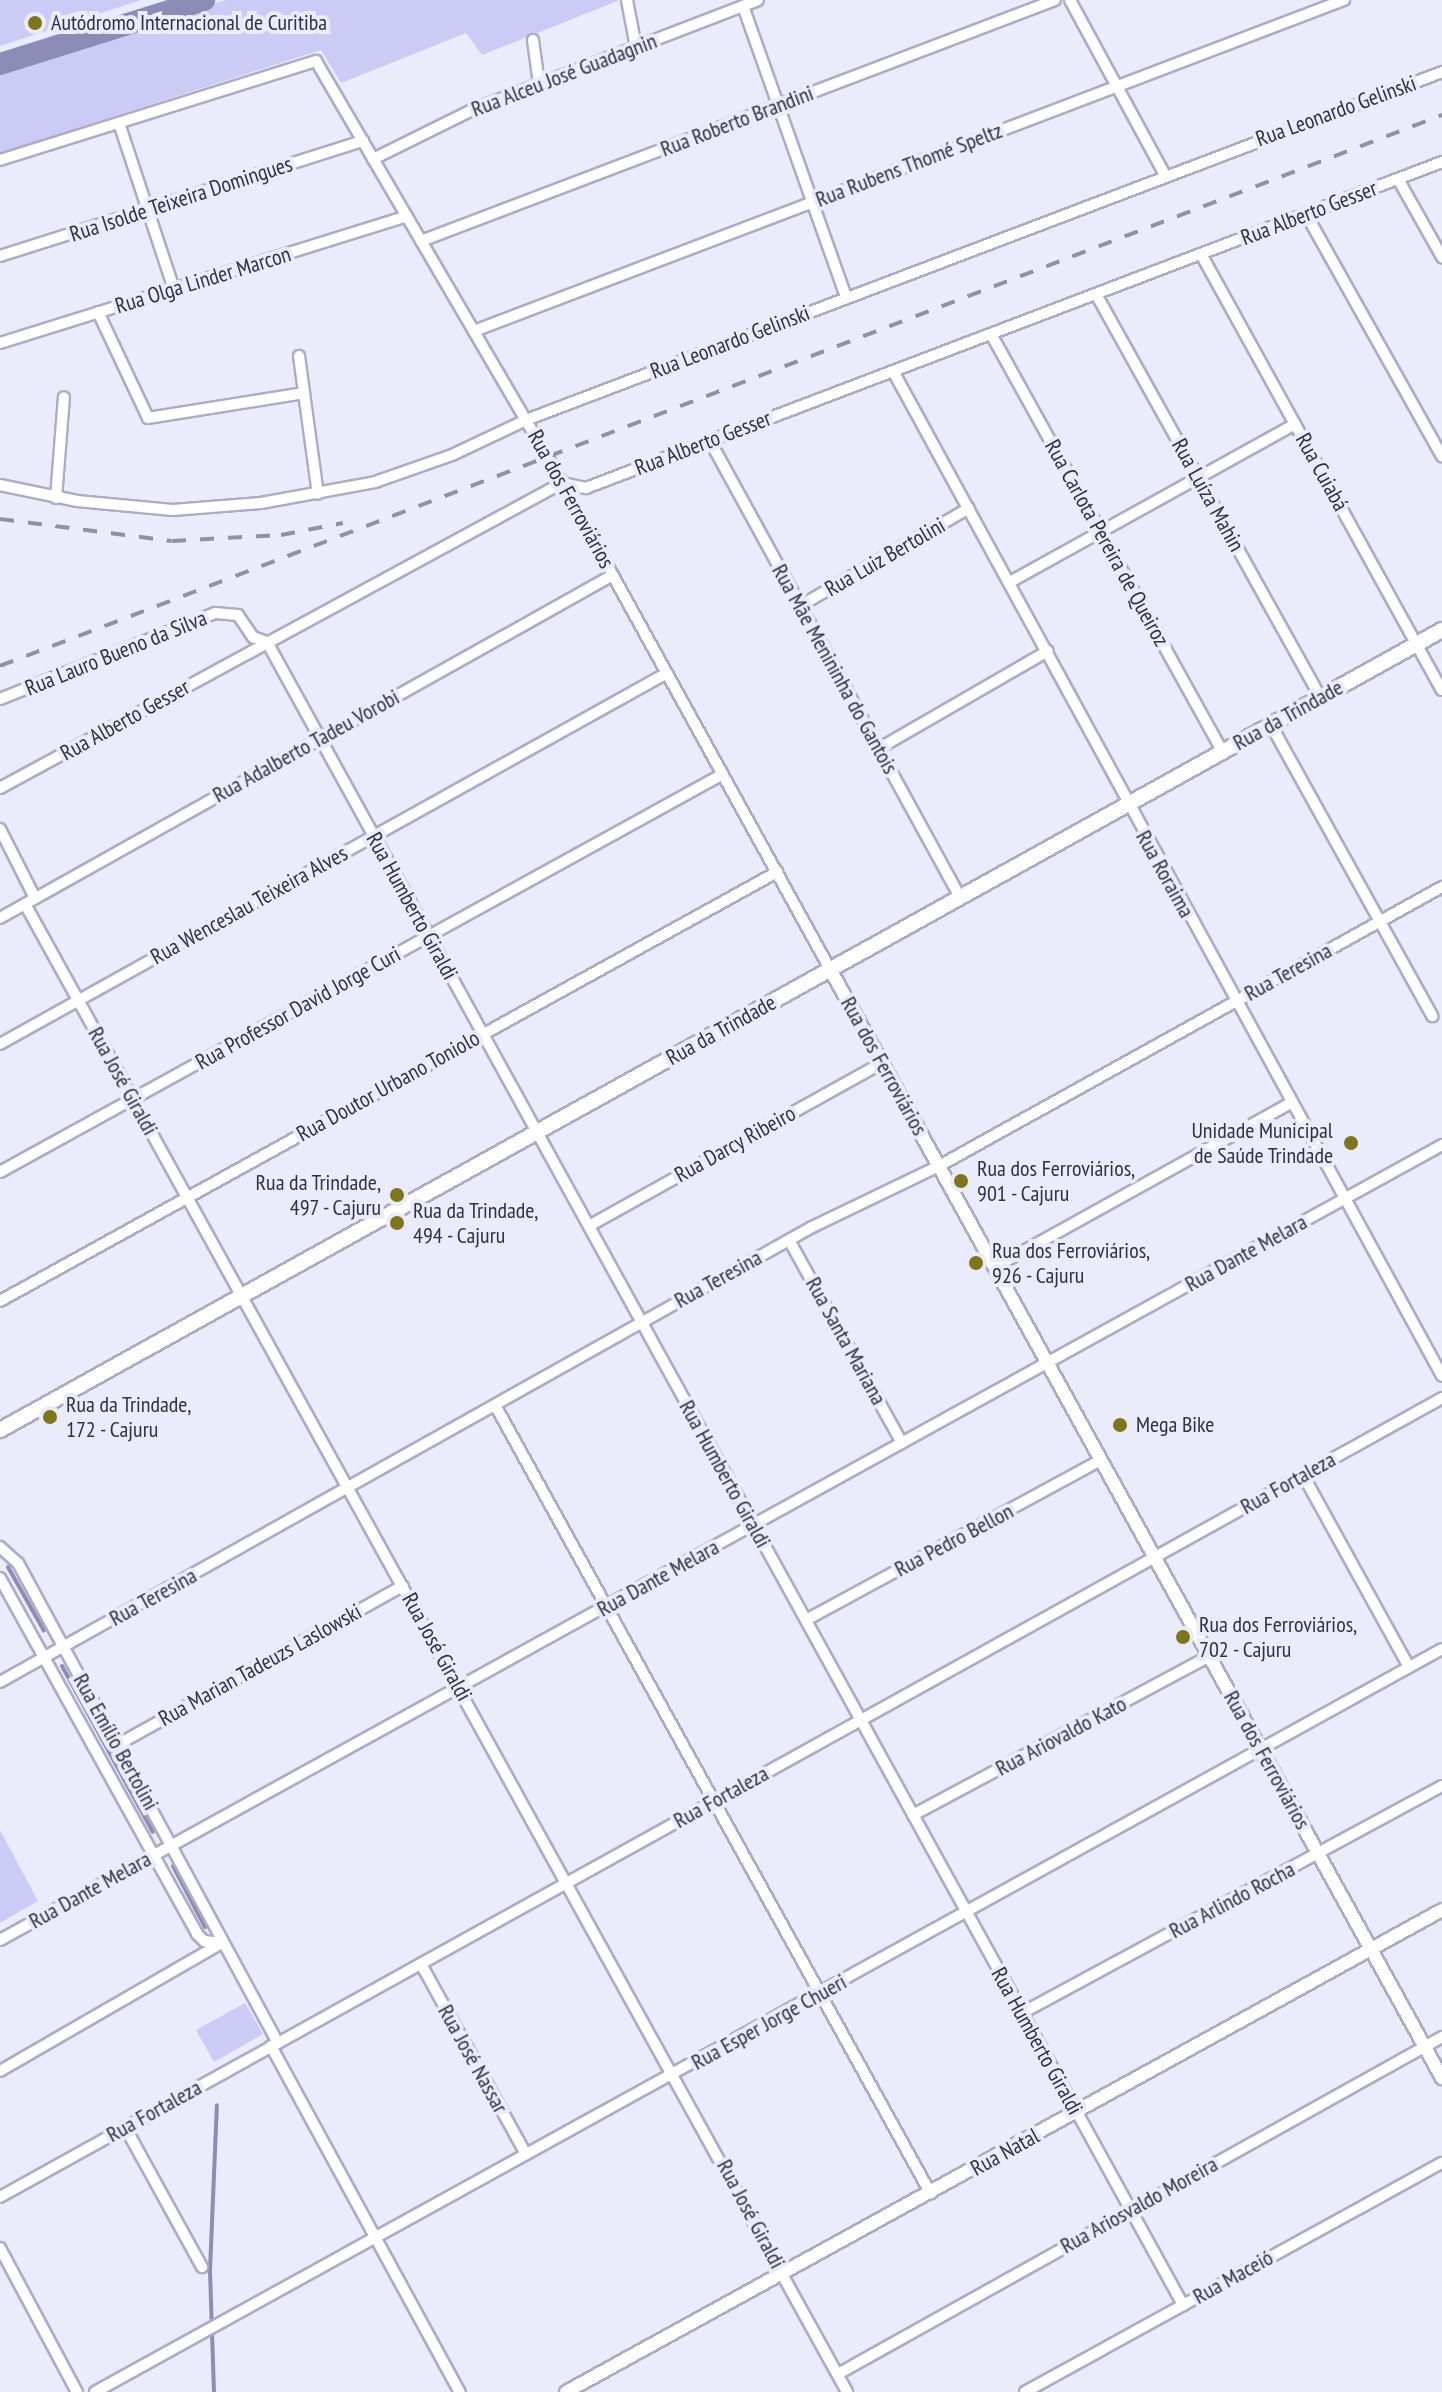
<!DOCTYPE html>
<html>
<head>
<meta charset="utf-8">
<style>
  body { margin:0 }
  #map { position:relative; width:1442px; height:2392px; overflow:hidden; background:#eaebfb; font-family:"PT Sans Narrow",sans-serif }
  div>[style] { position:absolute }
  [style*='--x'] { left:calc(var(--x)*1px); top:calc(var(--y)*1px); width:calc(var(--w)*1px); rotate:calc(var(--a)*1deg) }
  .green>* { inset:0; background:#cbcbf5 }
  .stream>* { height:4px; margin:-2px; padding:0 2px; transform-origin:2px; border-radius:2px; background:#8c8cb6 }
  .river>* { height:22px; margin:-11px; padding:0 11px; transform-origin:11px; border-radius:11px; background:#8c8cb6 }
  .roads { filter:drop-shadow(2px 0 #acacc5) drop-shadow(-2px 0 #acacc5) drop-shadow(0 2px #acacc5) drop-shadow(0 -2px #acacc5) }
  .minor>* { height:10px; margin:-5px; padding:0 5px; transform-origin:5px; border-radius:5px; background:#fff }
  .tertiary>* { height:12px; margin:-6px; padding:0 6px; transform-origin:6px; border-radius:6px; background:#fff }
  .secondary>* { height:14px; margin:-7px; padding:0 7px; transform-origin:7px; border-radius:7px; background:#fff }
  .rail>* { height:4px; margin-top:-2px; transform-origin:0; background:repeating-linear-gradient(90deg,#91929f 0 14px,transparent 0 28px) }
  .dots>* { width:22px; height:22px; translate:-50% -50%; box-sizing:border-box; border:4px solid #eaebfb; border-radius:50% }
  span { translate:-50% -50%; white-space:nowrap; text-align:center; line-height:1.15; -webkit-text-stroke:8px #eaebfb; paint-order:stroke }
  .poi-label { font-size:22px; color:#32323c }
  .left { translate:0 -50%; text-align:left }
  .right { translate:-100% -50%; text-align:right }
  .street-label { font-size:22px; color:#32323c }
</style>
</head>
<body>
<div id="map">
  <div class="green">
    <div style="clip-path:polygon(0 0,141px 0,0 46px)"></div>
    <div style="clip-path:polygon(226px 0,620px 0,482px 55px,466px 33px,341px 83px,321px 50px,0 153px,0 71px)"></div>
    <div style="clip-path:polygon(0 1830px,38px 1901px,0 1923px)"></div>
    <div style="clip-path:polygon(245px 2003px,263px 2034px,214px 2062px,196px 2030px)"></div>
  </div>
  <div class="stream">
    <div style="--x:8;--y:1567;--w:73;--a:60.6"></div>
    <div style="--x:62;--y:1666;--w:189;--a:61.3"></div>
    <div style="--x:173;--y:1866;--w:69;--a:62.3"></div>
    <div style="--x:214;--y:2392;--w:122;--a:-91.9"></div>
    <div style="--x:210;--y:2270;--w:165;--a:-87.6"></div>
  </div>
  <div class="river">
    <div style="--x:0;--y:64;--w:214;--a:-17.4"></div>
  </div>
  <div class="roads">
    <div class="minor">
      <div style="--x:627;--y:0;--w:48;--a:79.2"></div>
      <div style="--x:1070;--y:0;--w:199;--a:61.5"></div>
      <div style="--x:743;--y:6;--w:309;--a:70.5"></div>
      <div style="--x:533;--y:40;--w:44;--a:82.2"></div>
      <div style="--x:119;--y:123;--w:175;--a:71.7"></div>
      <div style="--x:373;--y:159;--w:110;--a:-26.3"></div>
      <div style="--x:472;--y:110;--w:306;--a:-21"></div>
      <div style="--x:0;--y:160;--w:331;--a:-17.4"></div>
      <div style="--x:316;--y:61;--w:458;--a:59.7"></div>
      <div style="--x:547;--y:456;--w:586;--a:61.12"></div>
      <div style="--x:1398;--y:179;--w:90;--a:60.6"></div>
      <div style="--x:1306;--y:214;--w:278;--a:60.7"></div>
      <div style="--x:421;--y:241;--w:678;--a:-20.81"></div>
      <div style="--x:1201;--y:254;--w:498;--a:61.1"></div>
      <div style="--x:0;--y:256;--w:381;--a:-17.6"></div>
      <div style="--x:1096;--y:294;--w:461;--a:60.9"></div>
      <div style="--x:98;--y:312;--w:117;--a:64.7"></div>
      <div style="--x:148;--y:418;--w:158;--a:-9.1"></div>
      <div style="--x:474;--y:331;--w:931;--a:-20.83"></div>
      <div style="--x:991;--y:334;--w:477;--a:61"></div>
      <div style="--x:0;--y:343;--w:426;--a:-17.3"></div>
      <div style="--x:299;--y:356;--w:139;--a:82.2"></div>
      <div style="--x:893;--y:371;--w:1145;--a:61.35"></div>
      <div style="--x:710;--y:441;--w:520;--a:61.27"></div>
      <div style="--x:0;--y:485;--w:79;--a:11.7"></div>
      <div style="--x:77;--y:501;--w:96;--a:5.4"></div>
      <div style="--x:173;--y:510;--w:88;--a:-4.5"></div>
      <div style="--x:261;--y:503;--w:116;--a:-10.4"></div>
      <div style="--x:375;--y:482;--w:82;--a:-19.3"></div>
      <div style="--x:452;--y:455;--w:82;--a:-25.3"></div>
      <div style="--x:526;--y:420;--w:980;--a:-20.8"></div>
      <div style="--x:56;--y:498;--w:101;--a:-85.5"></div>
      <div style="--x:1010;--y:582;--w:326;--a:-29"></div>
      <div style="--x:800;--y:606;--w:195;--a:-30.1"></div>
      <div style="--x:0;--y:699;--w:232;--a:-21.8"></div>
      <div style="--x:215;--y:613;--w:23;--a:5"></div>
      <div style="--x:238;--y:615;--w:27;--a:56"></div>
      <div style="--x:253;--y:637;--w:15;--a:20"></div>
      <div style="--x:267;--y:642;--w:1899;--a:61.15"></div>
      <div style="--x:1271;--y:725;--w:333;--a:61"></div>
      <div style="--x:878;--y:749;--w:196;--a:-30"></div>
      <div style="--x:0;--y:788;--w:639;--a:-28.49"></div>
      <div style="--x:562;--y:483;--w:25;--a:12"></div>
      <div style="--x:586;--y:488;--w:916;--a:-20.85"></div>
      <div style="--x:0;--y:829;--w:77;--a:63.1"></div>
      <div style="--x:25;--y:904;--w:1700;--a:61.08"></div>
      <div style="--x:0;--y:918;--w:702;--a:-29.23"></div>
      <div style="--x:0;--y:1044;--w:763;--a:-29.08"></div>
      <div style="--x:0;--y:1172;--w:825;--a:-28.83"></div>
      <div style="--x:589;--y:1226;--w:335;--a:-29.1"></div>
      <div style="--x:789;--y:1240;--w:232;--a:60.9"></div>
      <div style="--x:995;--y:1267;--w:338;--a:-29"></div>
      <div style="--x:0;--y:1301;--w:888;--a:-28.9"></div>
      <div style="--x:495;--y:1405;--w:901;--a:61.08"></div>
      <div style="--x:1303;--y:1475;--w:219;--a:61.1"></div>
      <div style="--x:0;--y:1547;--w:24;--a:42"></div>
      <div style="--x:18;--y:1563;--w:546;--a:61.56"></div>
      <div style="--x:0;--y:1578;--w:407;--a:61"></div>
      <div style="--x:197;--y:1934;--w:10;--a:45"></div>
      <div style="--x:204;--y:1941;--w:17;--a:7"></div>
      <div style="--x:806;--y:1620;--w:336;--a:-28.5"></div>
      <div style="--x:0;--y:1682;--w:931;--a:-29.26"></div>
      <div style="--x:812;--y:1227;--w:141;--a:-25.7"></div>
      <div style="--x:939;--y:1166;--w:575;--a:-29.02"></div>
      <div style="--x:117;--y:1745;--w:327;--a:-29.1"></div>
      <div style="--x:913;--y:1815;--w:336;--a:-28.2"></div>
      <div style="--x:0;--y:1940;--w:1647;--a:-28.87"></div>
      <div style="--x:421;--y:1964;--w:217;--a:61.1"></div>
      <div style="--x:1022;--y:2013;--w:477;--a:-28.4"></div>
      <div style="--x:271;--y:2046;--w:394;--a:61.4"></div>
      <div style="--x:0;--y:2071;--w:254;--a:-30"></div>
      <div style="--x:125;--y:2127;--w:160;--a:61.2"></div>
      <div style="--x:0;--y:2197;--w:1649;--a:-28.99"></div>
      <div style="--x:0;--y:2248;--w:163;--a:61.9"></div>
      <div style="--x:838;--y:2374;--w:692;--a:-29.16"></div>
      <div style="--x:95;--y:2392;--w:1538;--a:-28.88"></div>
      <div style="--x:1025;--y:2392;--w:476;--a:-28.8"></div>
    </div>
    <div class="tertiary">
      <div style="--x:830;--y:969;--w:1267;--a:61.11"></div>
      <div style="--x:566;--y:2392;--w:1000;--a:-28.82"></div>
    </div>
    <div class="secondary">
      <div style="--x:0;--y:1430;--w:1649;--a:-29.02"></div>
    </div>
  </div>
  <div class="rail">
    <div style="--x:0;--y:519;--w:173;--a:7.3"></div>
    <div style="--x:172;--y:541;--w:109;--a:-3.2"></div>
    <div style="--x:281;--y:535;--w:63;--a:-11"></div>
    <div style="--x:0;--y:666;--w:1544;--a:-20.91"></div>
  </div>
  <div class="dots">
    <div style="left:35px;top:23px;background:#7d761a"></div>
    <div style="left:1351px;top:1143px;background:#7d761a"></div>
    <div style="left:961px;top:1181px;background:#7d761a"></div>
    <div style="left:397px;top:1195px;background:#7d761a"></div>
    <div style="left:397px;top:1223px;background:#7d761a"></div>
    <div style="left:976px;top:1263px;background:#7d761a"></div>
    <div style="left:50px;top:1417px;background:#7d761a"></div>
    <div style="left:1120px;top:1425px;background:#7d761a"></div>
    <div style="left:1183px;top:1637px;background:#7d761a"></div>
  </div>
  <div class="poi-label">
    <span class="left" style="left:51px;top:23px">Autódromo Internacional de Curitiba</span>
    <span class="right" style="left:1333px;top:1143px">Unidade Municipal<br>de Saúde Trindade</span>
    <span class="left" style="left:977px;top:1181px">Rua dos Ferroviários,<br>901 - Cajuru</span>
    <span class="right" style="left:381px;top:1195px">Rua da Trindade,<br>497 - Cajuru</span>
    <span class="left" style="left:413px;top:1223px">Rua da Trindade,<br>494 - Cajuru</span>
    <span class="left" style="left:992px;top:1263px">Rua dos Ferroviários,<br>926 - Cajuru</span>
    <span class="left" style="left:66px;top:1417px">Rua da Trindade,<br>172 - Cajuru</span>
    <span class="left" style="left:1136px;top:1425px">Mega Bike</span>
    <span class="left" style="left:1199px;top:1637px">Rua dos Ferroviários,<br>702 - Cajuru</span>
  </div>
  <div class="street-label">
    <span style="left:564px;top:75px;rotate:-21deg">Rua Alceu José Guadagnin</span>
    <span style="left:1336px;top:111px;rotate:-20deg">Rua Leonardo Gelinski</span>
    <span style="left:737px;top:121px;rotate:-21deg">Rua Roberto Brandini</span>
    <span style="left:909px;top:165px;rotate:-21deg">Rua Rubens Thomé Speltz</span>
    <span style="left:181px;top:199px;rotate:-18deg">Rua Isolde Teixeira Domingues</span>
    <span style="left:1309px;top:213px;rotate:-21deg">Rua Alberto Gesser</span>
    <span style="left:203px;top:280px;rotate:-17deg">Rua Olga Linder Marcon</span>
    <span style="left:730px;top:342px;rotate:-21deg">Rua Leonardo Gelinski</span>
    <span style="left:703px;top:443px;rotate:-21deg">Rua Alberto Gesser</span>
    <span style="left:1322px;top:472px;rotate:61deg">Rua Cuiabá</span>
    <span style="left:1208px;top:495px;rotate:61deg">Rua Luíza Mahin</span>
    <span style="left:571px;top:499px;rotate:61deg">Rua dos Ferroviários</span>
    <span style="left:1107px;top:543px;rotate:61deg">Rua Carlota Pereira de Queiroz</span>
    <span style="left:885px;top:557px;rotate:-30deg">Rua Luiz Bertolini</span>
    <span style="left:116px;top:653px;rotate:-22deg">Rua Lauro Bueno da Silva</span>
    <span style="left:835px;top:669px;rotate:61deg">Rua Mãe Menininha do Gantois</span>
    <span style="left:1288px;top:715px;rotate:-29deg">Rua da Trindade</span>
    <span style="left:125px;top:720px;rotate:-29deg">Rua Alberto Gesser</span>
    <span style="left:306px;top:746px;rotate:-29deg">Rua Adalberto Tadeu Vorobi</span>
    <span style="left:1165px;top:874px;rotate:61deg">Rua Roraima</span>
    <span style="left:249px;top:905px;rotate:-29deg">Rua Wenceslau Teixeira Alves</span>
    <span style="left:412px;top:906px;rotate:61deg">Rua Humberto Giraldi</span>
    <span style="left:1288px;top:972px;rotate:-29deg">Rua Teresina</span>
    <span style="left:298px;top:1008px;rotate:-29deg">Rua Professor David Jorge Curi</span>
    <span style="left:721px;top:1030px;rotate:-29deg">Rua da Trindade</span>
    <span style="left:884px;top:1066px;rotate:61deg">Rua dos Ferroviários</span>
    <span style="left:123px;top:1081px;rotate:61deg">Rua José Giraldi</span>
    <span style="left:388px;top:1086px;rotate:-29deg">Rua Doutor Urbano Toniolo</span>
    <span style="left:735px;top:1144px;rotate:-29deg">Rua Darcy Ribeiro</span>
    <span style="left:1246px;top:1253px;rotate:-29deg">Rua Dante Melara</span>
    <span style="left:718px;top:1279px;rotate:-29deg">Rua Teresina</span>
    <span style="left:846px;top:1341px;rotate:61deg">Rua Santa Mariana</span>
    <span style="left:725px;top:1474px;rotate:61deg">Rua Humberto Giraldi</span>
    <span style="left:1288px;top:1483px;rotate:-29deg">Rua Fortaleza</span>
    <span style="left:954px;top:1540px;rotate:-28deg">Rua Pedro Bellon</span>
    <span style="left:658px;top:1578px;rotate:-29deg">Rua Dante Melara</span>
    <span style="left:153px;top:1597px;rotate:-29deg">Rua Teresina</span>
    <span style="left:437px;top:1647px;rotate:61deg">Rua José Giraldi</span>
    <span style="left:260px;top:1665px;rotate:-29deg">Rua Marian Tadeuzs Laslowski</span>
    <span style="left:1061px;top:1736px;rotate:-28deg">Rua Ariovaldo Kato</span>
    <span style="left:116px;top:1742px;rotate:61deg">Rua Emílio Bertolini</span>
    <span style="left:1267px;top:1760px;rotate:61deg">Rua dos Ferroviários</span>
    <span style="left:721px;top:1797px;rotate:-29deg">Rua Fortaleza</span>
    <span style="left:90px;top:1890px;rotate:-29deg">Rua Dante Melara</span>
    <span style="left:1232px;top:1900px;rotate:-28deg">Rua Arlindo Rocha</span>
    <span style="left:769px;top:2022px;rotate:-29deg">Rua Esper Jorge Chueri</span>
    <span style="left:1037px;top:2041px;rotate:61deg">Rua Humberto Giraldi</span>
    <span style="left:473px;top:2059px;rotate:61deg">Rua José Nassar</span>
    <span style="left:154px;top:2111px;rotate:-29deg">Rua Fortaleza</span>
    <span style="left:1005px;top:2152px;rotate:-29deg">Rua Natal</span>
    <span style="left:1139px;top:2205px;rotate:-29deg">Rua Ariosvaldo Moreira</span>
    <span style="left:751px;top:2214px;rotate:62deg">Rua José Giraldi</span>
    <span style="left:1233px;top:2277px;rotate:-29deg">Rua Maceió</span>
  </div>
</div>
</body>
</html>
